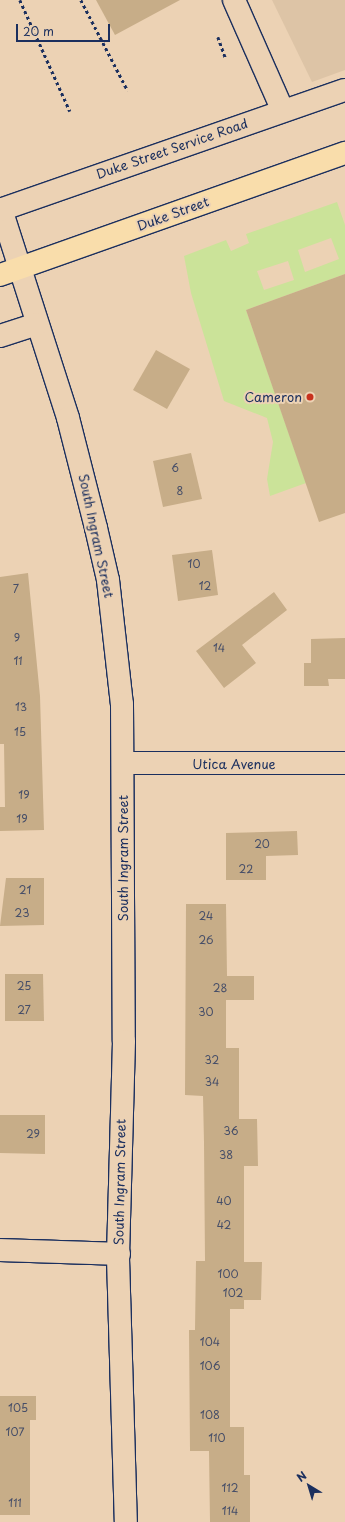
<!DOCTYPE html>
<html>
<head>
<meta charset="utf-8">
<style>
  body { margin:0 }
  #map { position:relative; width:345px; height:1522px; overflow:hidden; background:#ecd2b4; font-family:"Playpen Sans",sans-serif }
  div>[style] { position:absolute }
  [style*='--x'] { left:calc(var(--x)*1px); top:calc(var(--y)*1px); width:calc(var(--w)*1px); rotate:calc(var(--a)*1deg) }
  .built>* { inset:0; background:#ddc4a6 }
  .green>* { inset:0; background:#cbe399 }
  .building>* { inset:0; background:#c7ad88 }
  .path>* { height:2.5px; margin-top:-1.25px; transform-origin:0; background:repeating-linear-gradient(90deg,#1b2f5e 0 3px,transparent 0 6px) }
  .roads { filter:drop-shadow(1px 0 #1b2f5e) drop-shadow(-1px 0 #1b2f5e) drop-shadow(0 1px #1b2f5e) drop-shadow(0 -1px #1b2f5e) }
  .minor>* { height:22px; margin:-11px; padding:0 11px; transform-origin:11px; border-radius:11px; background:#ecd2b4 }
  .major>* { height:22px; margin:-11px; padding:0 11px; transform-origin:11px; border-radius:11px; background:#f9ddab }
  .dots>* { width:11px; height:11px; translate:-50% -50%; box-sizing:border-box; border:2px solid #ecd2b4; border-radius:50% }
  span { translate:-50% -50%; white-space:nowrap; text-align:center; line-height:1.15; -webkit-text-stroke:4px #ecd2b4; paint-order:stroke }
  .number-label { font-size:11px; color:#464e68 }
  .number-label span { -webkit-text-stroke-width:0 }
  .street-label { font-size:13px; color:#1b2f5e }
  .poi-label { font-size:13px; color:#1b2f5e }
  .right { translate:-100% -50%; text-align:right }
  .north { position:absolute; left:289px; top:1466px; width:40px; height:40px; -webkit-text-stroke:3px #ecd2b4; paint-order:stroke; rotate:322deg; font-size:11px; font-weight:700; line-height:16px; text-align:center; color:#1b2f5e }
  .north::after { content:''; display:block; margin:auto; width:14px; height:18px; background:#1b2f5e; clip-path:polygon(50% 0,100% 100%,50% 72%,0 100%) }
  .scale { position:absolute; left:16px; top:24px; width:94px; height:18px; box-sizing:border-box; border:2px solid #1b2f5e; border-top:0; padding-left:5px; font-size:12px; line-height:14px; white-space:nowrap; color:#1b2f5e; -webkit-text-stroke:3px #ecd2b4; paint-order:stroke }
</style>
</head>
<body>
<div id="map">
  <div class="built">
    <div style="clip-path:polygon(272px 0,345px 0,345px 70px,312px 82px)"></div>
  </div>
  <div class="green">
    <div style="clip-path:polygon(evenodd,337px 202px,345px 225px,345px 274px,246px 310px,306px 483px,270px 496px,267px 479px,273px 442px,267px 418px,224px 401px,191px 293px,184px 256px,226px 240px,231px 251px,249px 243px,246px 234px,337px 202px,331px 238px,339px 259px,305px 272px,298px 250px,331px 238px,337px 202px,288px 261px,294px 280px,264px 290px,257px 271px,288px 261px)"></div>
  </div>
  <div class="building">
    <div style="clip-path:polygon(96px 0,180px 0,115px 35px)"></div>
    <div style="clip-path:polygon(345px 274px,345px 513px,319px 522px,246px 310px)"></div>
    <div style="clip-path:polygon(156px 350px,190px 369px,167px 409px,133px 390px)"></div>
    <div style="clip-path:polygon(191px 453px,202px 499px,163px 507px,153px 461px)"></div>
    <div style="clip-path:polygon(212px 550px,218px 595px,178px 601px,172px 555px)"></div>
    <div style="clip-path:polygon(28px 573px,40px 696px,44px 830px,0 831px,0 807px,5px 807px,4px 744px,0 744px,0 577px)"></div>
    <div style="clip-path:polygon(274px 592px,287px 610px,242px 645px,256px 663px,224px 688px,196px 651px)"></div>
    <div style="clip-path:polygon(345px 638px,345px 679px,328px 679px,329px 686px,304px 686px,304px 663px,311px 663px,311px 639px)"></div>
    <div style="clip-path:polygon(297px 831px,298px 855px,266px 856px,266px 880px,226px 880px,226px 833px)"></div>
    <div style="clip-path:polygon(6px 878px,44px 878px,44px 925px,0 926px)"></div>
    <div style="clip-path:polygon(186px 904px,226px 904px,227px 976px,254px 976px,254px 1000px,226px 1000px,226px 1048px,239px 1048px,239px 1119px,257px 1119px,258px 1166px,244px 1166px,244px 1262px,262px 1262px,261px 1300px,244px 1300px,244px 1309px,230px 1309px,230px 1427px,244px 1427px,244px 1475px,250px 1475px,250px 1522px,210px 1522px,209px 1451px,190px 1451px,189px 1330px,195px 1330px,196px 1261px,205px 1261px,204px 1143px,203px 1096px,185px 1095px)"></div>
    <div style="clip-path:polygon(5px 974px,43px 974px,44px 1021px,5px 1021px)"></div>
    <div style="clip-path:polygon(0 1115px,45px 1115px,45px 1154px,0 1153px)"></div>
    <div style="clip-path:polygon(0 1396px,36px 1396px,36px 1420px,30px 1420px,30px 1515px,0 1515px)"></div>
  </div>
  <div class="path">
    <div style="--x:20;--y:0;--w:122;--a:65.8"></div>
    <div style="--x:81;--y:0;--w:102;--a:62.7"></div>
    <div style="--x:218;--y:37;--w:23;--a:70"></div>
  </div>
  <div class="roads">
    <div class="minor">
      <div style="--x:234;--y:0;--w:121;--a:66.2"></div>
      <div style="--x:1;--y:209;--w:219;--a:72.2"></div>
      <div style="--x:68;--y:418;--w:114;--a:75.7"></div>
      <div style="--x:96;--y:528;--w:53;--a:77"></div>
      <div style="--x:108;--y:580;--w:125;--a:83.6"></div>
      <div style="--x:122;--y:704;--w:337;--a:89.7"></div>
      <div style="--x:124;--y:1041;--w:217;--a:91.6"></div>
      <div style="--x:118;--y:1258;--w:264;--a:88.3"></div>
      <div style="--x:0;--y:210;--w:365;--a:-19.2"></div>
      <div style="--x:0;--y:336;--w:39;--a:-18"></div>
      <div style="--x:123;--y:763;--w:222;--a:0"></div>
      <div style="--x:0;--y:1250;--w:119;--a:1.9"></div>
    </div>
    <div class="major">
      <div style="--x:0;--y:275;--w:366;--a:-19.5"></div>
    </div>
  </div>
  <div class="dots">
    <div style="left:310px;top:397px;background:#c8321e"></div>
  </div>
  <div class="number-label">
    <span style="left:175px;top:468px">6</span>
    <span style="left:180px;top:491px">8</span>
    <span style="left:194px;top:564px">10</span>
    <span style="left:205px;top:586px">12</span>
    <span style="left:16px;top:589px">7</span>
    <span style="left:17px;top:638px">9</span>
    <span style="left:219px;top:648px">14</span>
    <span style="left:18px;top:661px">11</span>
    <span style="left:21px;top:707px">13</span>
    <span style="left:20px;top:732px">15</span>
    <span style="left:24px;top:795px">19</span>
    <span style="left:22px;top:819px">19</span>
    <span style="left:262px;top:844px">20</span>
    <span style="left:246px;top:869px">22</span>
    <span style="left:25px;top:890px">21</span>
    <span style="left:22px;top:913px">23</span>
    <span style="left:206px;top:916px">24</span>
    <span style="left:206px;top:940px">26</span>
    <span style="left:24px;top:986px">25</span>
    <span style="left:220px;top:988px">28</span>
    <span style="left:24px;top:1010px">27</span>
    <span style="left:206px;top:1012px">30</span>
    <span style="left:212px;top:1060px">32</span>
    <span style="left:212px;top:1082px">34</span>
    <span style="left:231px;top:1131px">36</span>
    <span style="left:33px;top:1134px">29</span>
    <span style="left:226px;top:1155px">38</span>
    <span style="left:224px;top:1201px">40</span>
    <span style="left:224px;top:1225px">42</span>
    <span style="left:228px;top:1274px">100</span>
    <span style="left:233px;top:1293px">102</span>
    <span style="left:210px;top:1342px">104</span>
    <span style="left:210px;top:1366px">106</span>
    <span style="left:18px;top:1408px">105</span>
    <span style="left:210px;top:1415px">108</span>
    <span style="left:15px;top:1432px">107</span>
    <span style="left:217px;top:1438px">110</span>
    <span style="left:230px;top:1488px">112</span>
    <span style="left:15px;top:1503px">111</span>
    <span style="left:230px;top:1511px">114</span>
  </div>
  <div class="street-label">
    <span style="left:172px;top:149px;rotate:-19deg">Duke Street Service Road</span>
    <span style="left:173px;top:214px;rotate:-20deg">Duke Street</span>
    <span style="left:96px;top:536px;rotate:78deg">South Ingram Street</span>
    <span style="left:234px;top:764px">Utica Avenue</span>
    <span style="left:123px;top:858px;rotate:-90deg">South Ingram Street</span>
    <span style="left:120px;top:1182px;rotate:-89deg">South Ingram Street</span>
  </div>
  <div class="poi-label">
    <span class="right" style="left:302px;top:397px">Cameron</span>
  </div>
  <div class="north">N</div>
  <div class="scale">20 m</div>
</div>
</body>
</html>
